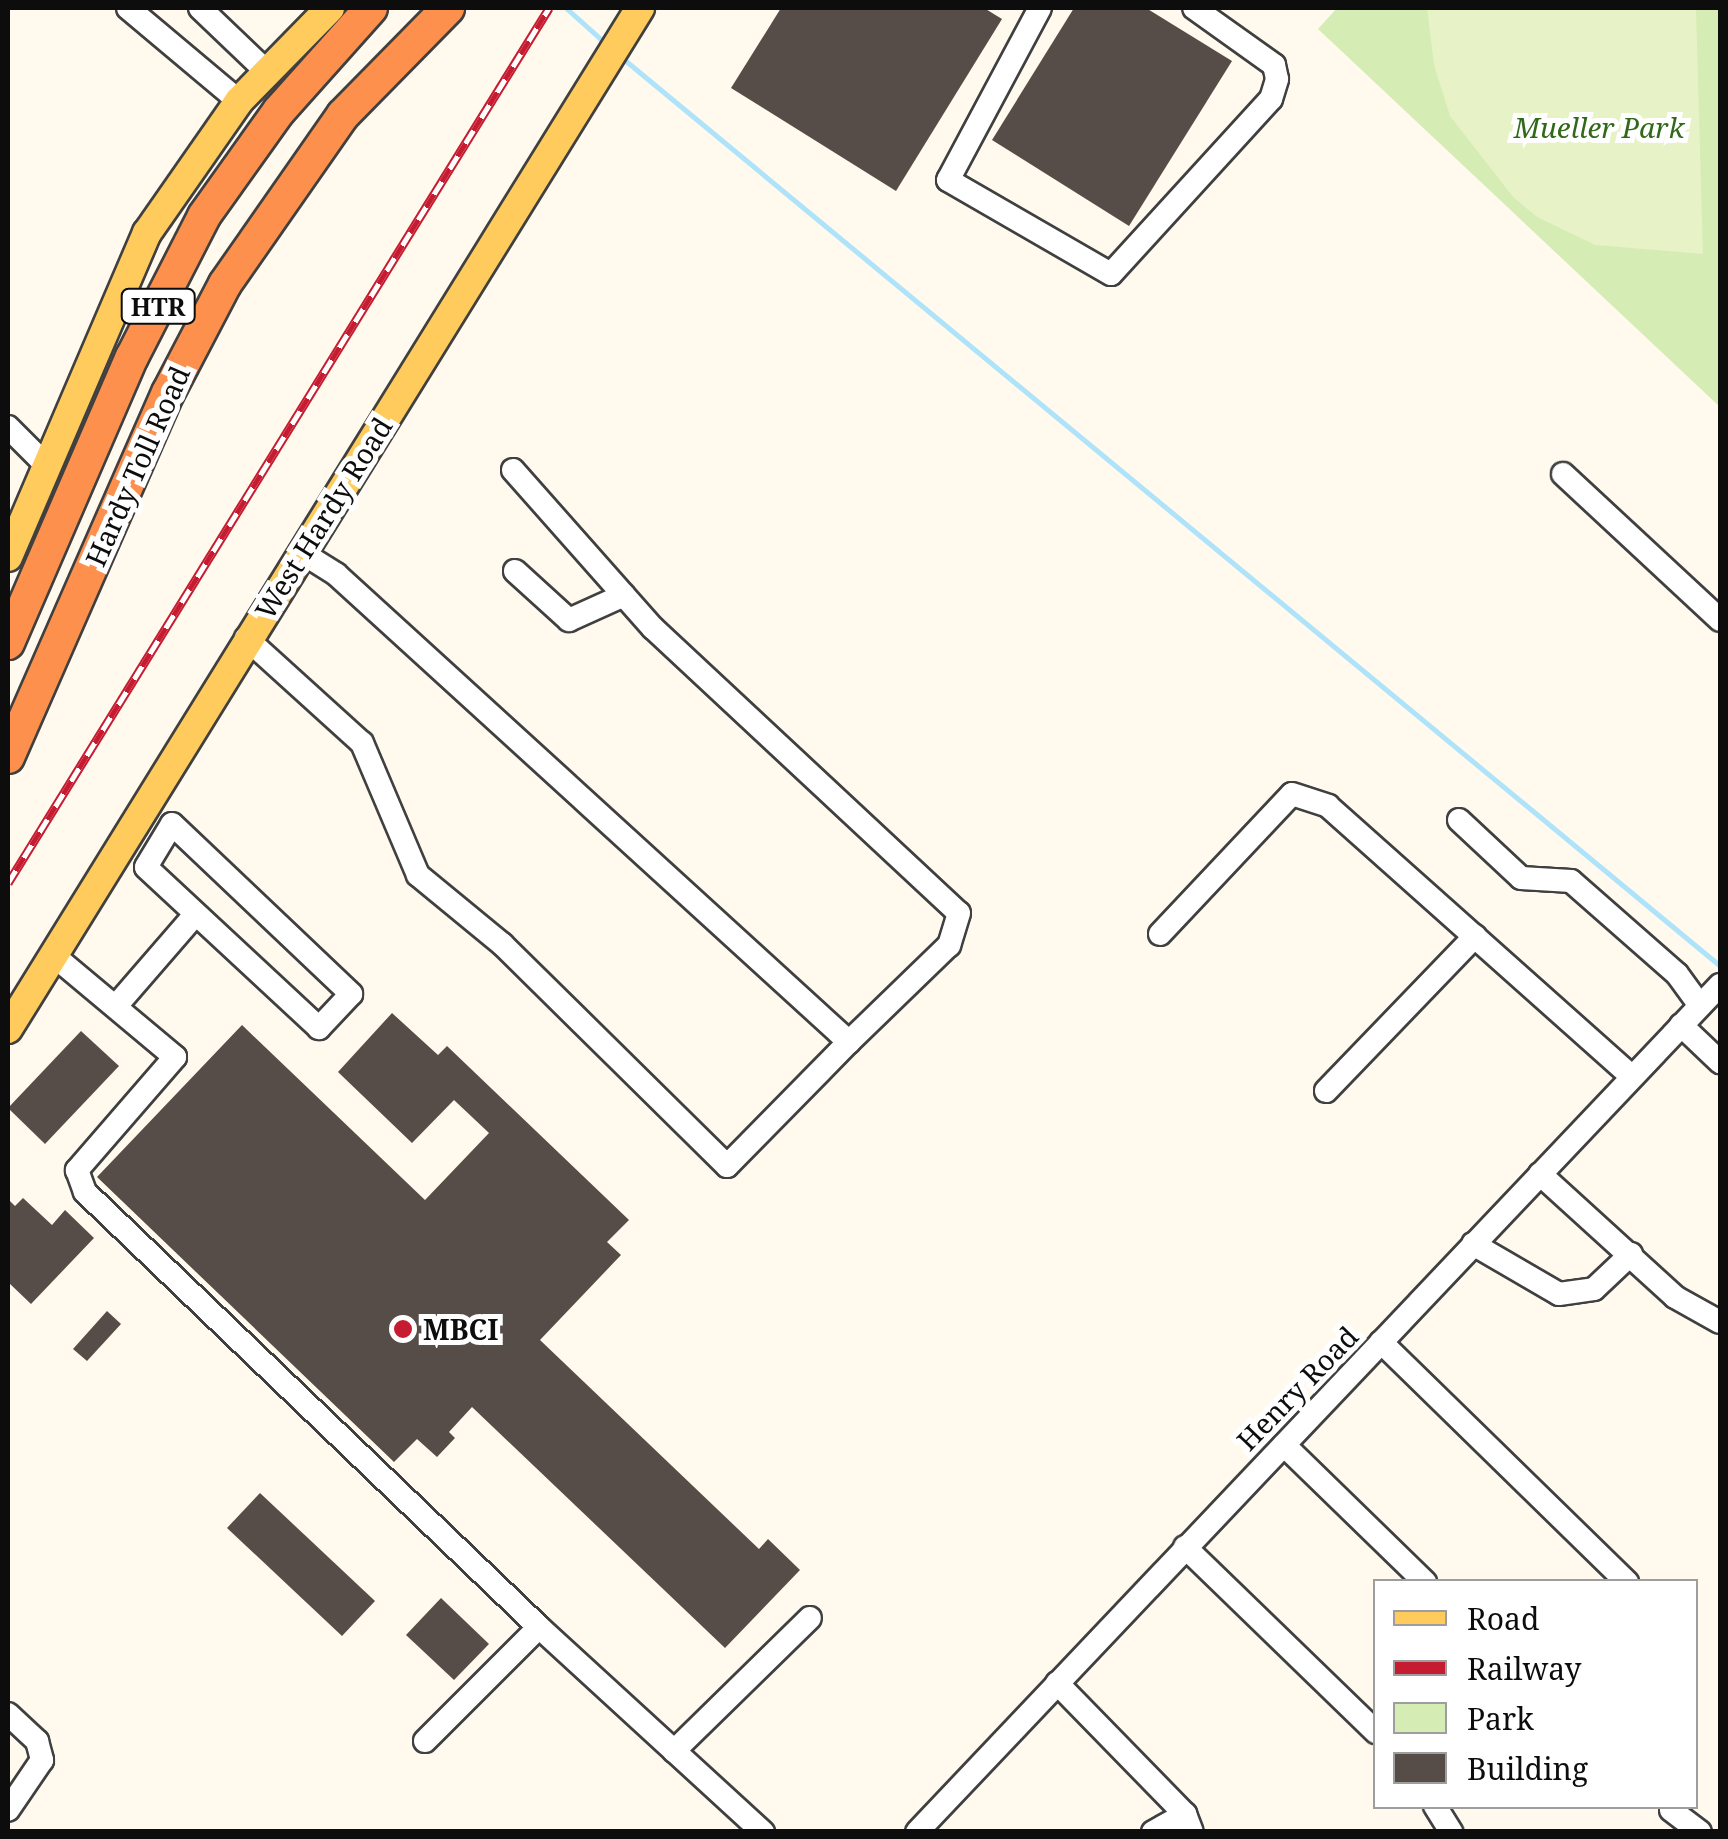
<!DOCTYPE html>
<html>
<head>
<meta charset="utf-8">
<style>
  body { margin:0 }
  #map { position:relative; width:1728px; height:1839px; overflow:hidden; background:#fffaed; font-family:"Noto Serif",serif }
  div>[style] { position:absolute }
  [style*='--x'] { left:calc(var(--x)*1px); top:calc(var(--y)*1px); width:calc(var(--w)*1px); rotate:calc(var(--a)*1deg) }
  .green>* { inset:0; background:#d5ecb4 }
  .pitch>* { inset:0; background:#e7f2c6 }
  .stream>* { height:5px; margin:-2.5px; padding:0 2.5px; transform-origin:2.5px; border-radius:2.5px; background:#aee3fa }
  .building>* { inset:0; background:#564d49 }
  .roads { filter:drop-shadow(2px 0 #404040) drop-shadow(-2px 0 #404040) drop-shadow(0 2px #404040) drop-shadow(0 -2px #404040) }
  .minor>* { height:22px; margin:-11px; padding:0 11px; transform-origin:11px; border-radius:11px; background:#fff }
  .major>* { height:28px; margin:-14px; padding:0 14px; transform-origin:14px; border-radius:14px; background:#ffcb5d }
  .highway>* { height:32px; margin:-16px; padding:0 16px; transform-origin:16px; border-radius:16px; background:#fd904d }
  .rail>* { height:9px; margin-top:-4.5px; transform-origin:0; background:repeating-linear-gradient(90deg,#fff 0 15px,#c61c31 0 30px); box-sizing:border-box; border-block:2px solid #c61c31 }
  .dots>* { width:28px; height:28px; translate:-50% -50%; box-sizing:border-box; border:5px solid #fff; border-radius:50% }
  span { translate:-50% -50%; white-space:nowrap; text-align:center; line-height:1.15; -webkit-text-stroke:10px #fff; paint-order:stroke }
  .shield-label span { padding:2px 8px; background:#fff; border:2px solid; border-radius:8px; -webkit-text-stroke-width:0 }
  .shield-label { font-size:25px; color:#0d0d0d; font-weight:700 }
  .park-label { font-size:28px; color:#306919; font-style:italic }
  .street-label { font-size:28px; color:#0d0d0d }
  .poi-label { font-size:28px; color:#0d0d0d; font-weight:700 }
  .left { translate:0 -50%; text-align:left }
  .frame { position:absolute; inset:0; border:10px solid #0d0d0d; pointer-events:none }
  .legend { position:absolute; left:1373px; top:1579px; width:325px; height:230px; box-sizing:border-box; background:#fff; border:2px solid #9e9e9e; margin:0; padding:12px 18px; list-style:none; font-size:30px; color:#0d0d0d }
  .legend li { display:flex; align-items:center; gap:20px; height:50px }
  .legend b { width:50px; border:2px solid #9e9e9e }
</style>
</head>
<body>
<div id="map">
  <div class="green">
    <div style="clip-path:polygon(1337px 8px,1720px 8px,1720px 407px,1318px 29px)"></div>
  </div>
  <div class="pitch">
    <div style="clip-path:polygon(1427px 8px,1696px 8px,1703px 254px,1595px 245px,1537px 217px,1513px 197px,1450px 116px,1434px 65px)"></div>
  </div>
  <div class="stream">
    <div style="--x:566;--y:8;--w:52;--a:41.9"></div>
    <div style="--x:621;--y:57;--w:1426;--a:39.59"></div>
  </div>
  <div class="building">
    <div style="clip-path:polygon(781px 8px,984px 8px,1002px 19px,896px 191px,731px 88px)"></div>
    <div style="clip-path:polygon(1074px 8px,1146px 8px,1232px 61px,1129px 226px,992px 140px)"></div>
    <div style="clip-path:polygon(392px 1013px,438px 1055px,447px 1046px,629px 1220px,607px 1242px,621px 1255px,540px 1340px,759px 1549px,768px 1539px,800px 1570px,725px 1648px,472px 1407px,449px 1432px,455px 1438px,437px 1457px,417px 1439px,394px 1462px,97px 1177px,242px 1025px,425px 1200px,489px 1133px,454px 1100px,412px 1143px,338px 1072px)"></div>
    <div style="clip-path:polygon(81px 1031px,119px 1066px,45px 1144px,8px 1108px)"></div>
    <div style="clip-path:polygon(23px 1198px,52px 1225px,65px 1210px,94px 1238px,31px 1304px,8px 1282px,8px 1199px,15px 1206px)"></div>
    <div style="clip-path:polygon(107px 1311px,121px 1324px,87px 1361px,73px 1349px)"></div>
    <div style="clip-path:polygon(260px 1493px,375px 1601px,342px 1636px,227px 1528px)"></div>
    <div style="clip-path:polygon(441px 1598px,489px 1644px,454px 1680px,406px 1635px)"></div>
  </div>
  <div class="roads">
    <div class="minor">
      <div style="--x:128;--y:8;--w:145;--a:40"></div>
      <div style="--x:200;--y:8;--w:93;--a:43.7"></div>
      <div style="--x:1040;--y:8;--w:195;--a:118.1"></div>
      <div style="--x:948;--y:180;--w:188;--a:30"></div>
      <div style="--x:1111;--y:274;--w:237;--a:-47.6"></div>
      <div style="--x:1271;--y:99;--w:21;--a:-73"></div>
      <div style="--x:1277;--y:79;--w:14;--a:-102"></div>
      <div style="--x:1274;--y:65;--w:98;--a:-144.5"></div>
      <div style="--x:8;--y:427;--w:52;--a:45"></div>
      <div style="--x:513;--y:470;--w:211;--a:48.5"></div>
      <div style="--x:653;--y:628;--w:418;--a:43"></div>
      <div style="--x:959;--y:913;--w:34;--a:107"></div>
      <div style="--x:949;--y:945;--w:139;--a:135.9"></div>
      <div style="--x:1563;--y:474;--w:214;--a:42.9"></div>
      <div style="--x:515;--y:571;--w:73;--a:42.2"></div>
      <div style="--x:569;--y:620;--w:60;--a:-24.4"></div>
      <div style="--x:246;--y:638;--w:156;--a:42.2"></div>
      <div style="--x:362;--y:743;--w:143;--a:67"></div>
      <div style="--x:418;--y:875;--w:109;--a:39.4"></div>
      <div style="--x:502;--y:944;--w:316;--a:44.6"></div>
      <div style="--x:727;--y:1166;--w:174;--a:-45.5"></div>
      <div style="--x:849;--y:1042;--w:694;--a:-137.63"></div>
      <div style="--x:336;--y:574;--w:39;--a:-148"></div>
      <div style="--x:1459;--y:820;--w:85;--a:43.1"></div>
      <div style="--x:1521;--y:878;--w:50;--a:3.4"></div>
      <div style="--x:1571;--y:881;--w:141;--a:41.3"></div>
      <div style="--x:1677;--y:974;--w:39;--a:54"></div>
      <div style="--x:172;--y:824;--w:247;--a:43.5"></div>
      <div style="--x:351;--y:994;--w:47;--a:133.3"></div>
      <div style="--x:319;--y:1028;--w:236;--a:-137.1"></div>
      <div style="--x:146;--y:867;--w:50;--a:-58.8"></div>
      <div style="--x:1160;--y:934;--w:192;--a:-46.7"></div>
      <div style="--x:1292;--y:794;--w:38;--a:18"></div>
      <div style="--x:1328;--y:806;--w:406;--a:41.7"></div>
      <div style="--x:53;--y:955;--w:159;--a:39.9"></div>
      <div style="--x:175;--y:1057;--w:150;--a:130.9"></div>
      <div style="--x:77;--y:1170;--w:23;--a:70"></div>
      <div style="--x:85;--y:1192;--w:629;--a:43.78"></div>
      <div style="--x:116;--y:1006;--w:119;--a:-49.1"></div>
      <div style="--x:1681;--y:1025;--w:54;--a:43.5"></div>
      <div style="--x:1326;--y:1091;--w:215;--a:-46.1"></div>
      <div style="--x:1540;--y:1174;--w:183;--a:42.3"></div>
      <div style="--x:1675;--y:1297;--w:51;--a:29.1"></div>
      <div style="--x:1473;--y:1244;--w:99;--a:30.2"></div>
      <div style="--x:1559;--y:1294;--w:35;--a:-8"></div>
      <div style="--x:1594;--y:1289;--w:51;--a:-43.4"></div>
      <div style="--x:1381;--y:1342;--w:344;--a:44.3"></div>
      <div style="--x:1284;--y:1445;--w:197;--a:44.2"></div>
      <div style="--x:1185;--y:1547;--w:266;--a:44.1"></div>
      <div style="--x:1057;--y:1683;--w:183;--a:45.7"></div>
      <div style="--x:1185;--y:1814;--w:19;--a:69"></div>
      <div style="--x:8;--y:1714;--w:40;--a:43"></div>
      <div style="--x:37;--y:1741;--w:20;--a:75"></div>
      <div style="--x:42;--y:1760;--w:60;--a:124.2"></div>
      <div style="--x:425;--y:1741;--w:161;--a:-45"></div>
      <div style="--x:539;--y:1627;--w:304;--a:42.5"></div>
      <div style="--x:674;--y:1751;--w:190;--a:-44.4"></div>
      <div style="--x:1435;--y:1806;--w:31;--a:58"></div>
      <div style="--x:1671;--y:1810;--w:36;--a:37"></div>
      <div style="--x:917;--y:1832;--w:1167;--a:-46.53"></div>
      <div style="--x:1153;--y:1832;--w:37;--a:-29"></div>
    </div>
    <div class="major">
      <div style="--x:8;--y:557;--w:353;--a:-66.8"></div>
      <div style="--x:147;--y:233;--w:161;--a:-55.1"></div>
      <div style="--x:239;--y:101;--w:130;--a:-45.6"></div>
      <div style="--x:8;--y:1029;--w:1201;--a:-58.24"></div>
    </div>
    <div class="highway">
      <div style="--x:8;--y:643;--w:312;--a:-66.6"></div>
      <div style="--x:132;--y:357;--w:158;--a:-62.9"></div>
      <div style="--x:204;--y:216;--w:129;--a:-54.5"></div>
      <div style="--x:279;--y:111;--w:138;--a:-48.2"></div>
      <div style="--x:8;--y:757;--w:398;--a:-66.3"></div>
      <div style="--x:168;--y:393;--w:123;--a:-62.4"></div>
      <div style="--x:225;--y:284;--w:206;--a:-55.1"></div>
      <div style="--x:343;--y:115;--w:150;--a:-45.5"></div>
    </div>
  </div>
  <div class="rail">
    <div style="--x:8;--y:883;--w:1029;--a:-58.27"></div>
  </div>
  <div class="dots">
    <div style="left:403px;top:1329px;background:#c61c31"></div>
  </div>
  <div class="shield-label">
    <span style="left:158px;top:306px">HTR</span>
  </div>
  <div class="park-label">
    <span style="left:1599px;top:127px">Mueller Park</span>
  </div>
  <div class="street-label">
    <span style="left:137px;top:466px;rotate:-66deg">Hardy Toll Road</span>
    <span style="left:323px;top:518px;rotate:-58deg">West Hardy Road</span>
    <span style="left:1297px;top:1388px;rotate:-46deg">Henry Road</span>
  </div>
  <div class="poi-label">
    <span class="left" style="left:423px;top:1329px">MBCI</span>
  </div>
  <div class="frame"></div>
  <ul class="legend">
  <li><b style="height:12px;background:#ffcb5d"></b>Road</li>
  <li><b style="height:12px;background:#c61c31"></b>Railway</li>
  <li><b style="height:28px;background:#d5ecb4"></b>Park</li>
  <li><b style="height:28px;background:#564d49"></b>Building</li>
  </ul>
</div>
</body>
</html>
